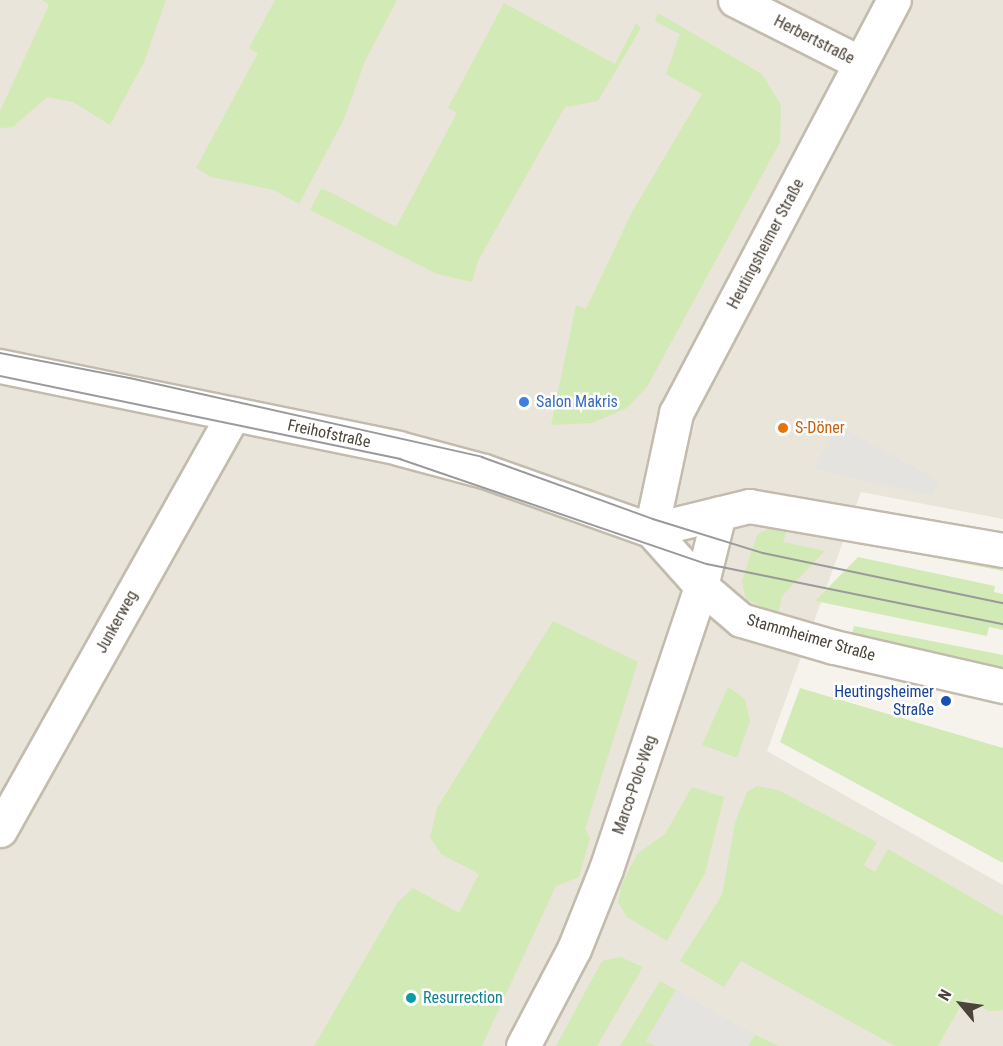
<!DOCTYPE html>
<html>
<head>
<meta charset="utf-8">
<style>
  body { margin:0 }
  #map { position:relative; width:1003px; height:1046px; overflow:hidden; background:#f6f3ec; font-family:"Roboto Condensed",sans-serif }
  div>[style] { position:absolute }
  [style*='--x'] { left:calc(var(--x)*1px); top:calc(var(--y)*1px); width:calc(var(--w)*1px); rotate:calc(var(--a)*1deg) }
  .residential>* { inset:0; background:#eae5da }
  .green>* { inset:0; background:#d2eab5 }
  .parking>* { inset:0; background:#e5e3e0 }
  .roads { filter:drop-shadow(2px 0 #c2bbae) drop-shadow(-2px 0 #c2bbae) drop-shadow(0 2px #c2bbae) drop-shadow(0 -2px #c2bbae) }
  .minor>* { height:33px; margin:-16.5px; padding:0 16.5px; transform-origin:16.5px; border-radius:16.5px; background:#fff }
  .tertiary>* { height:33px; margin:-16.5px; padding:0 16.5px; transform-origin:16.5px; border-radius:16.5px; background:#fff }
  .tram>* { height:1.5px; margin:-0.75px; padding:0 0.75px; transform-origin:0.75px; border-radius:0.75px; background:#9a9a9a }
  .dots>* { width:16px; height:16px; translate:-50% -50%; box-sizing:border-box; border:3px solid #fff; border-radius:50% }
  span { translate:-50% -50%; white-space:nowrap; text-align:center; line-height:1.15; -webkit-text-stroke:5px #fff; paint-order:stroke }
  .street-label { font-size:16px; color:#4b4439 }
  .shop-label { font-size:16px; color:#366cbe }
  .left { translate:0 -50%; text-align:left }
  .food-label { font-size:16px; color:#c56008 }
  .transit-label { font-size:16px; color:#164399 }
  .right { translate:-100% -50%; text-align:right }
  .culture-label { font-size:16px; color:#0d838f }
  .north { position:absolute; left:931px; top:974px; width:60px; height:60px; -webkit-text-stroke:4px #fff; paint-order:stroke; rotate:299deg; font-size:16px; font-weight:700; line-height:24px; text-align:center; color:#4b4439 }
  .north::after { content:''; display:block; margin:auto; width:21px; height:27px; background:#4b4439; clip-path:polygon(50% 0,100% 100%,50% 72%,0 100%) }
</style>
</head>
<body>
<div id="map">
  <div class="residential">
    <div style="clip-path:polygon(0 0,1003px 0,1003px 519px,861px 492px,767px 751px,1003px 885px,1003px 1046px,0 1046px)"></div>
  </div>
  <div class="green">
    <div style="clip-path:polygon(42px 0,166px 0,144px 62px,110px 125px,73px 102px,47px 97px,13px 127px,0 128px,0 111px,49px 5px)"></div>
    <div style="clip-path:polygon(275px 0,397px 0,365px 61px,344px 119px,299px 204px,274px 190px,211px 177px,196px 168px,258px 53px,249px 48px)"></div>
    <div style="clip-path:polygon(504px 3px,615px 64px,636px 23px,641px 28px,598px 101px,565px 107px,478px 261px,472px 282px,437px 274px,310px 210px,321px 189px,326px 190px,396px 227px,457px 113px,448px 108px)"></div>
    <div style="clip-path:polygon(658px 13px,762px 74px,781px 105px,780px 142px,647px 387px,627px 408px,592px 423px,551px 425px,576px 305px,586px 309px,632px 212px,702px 94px,666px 74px,680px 34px,655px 21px)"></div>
    <div style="clip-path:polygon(771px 527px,788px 528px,783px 542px,825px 551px,782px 596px,778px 615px,746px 599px,742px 581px,757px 535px)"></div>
    <div style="clip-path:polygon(890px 547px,1003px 557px,1003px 571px,890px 549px)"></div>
    <div style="clip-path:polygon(858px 557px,995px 586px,994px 592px,1003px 594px,1003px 630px,989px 627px,987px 636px,815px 601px)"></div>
    <div style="clip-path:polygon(553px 621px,638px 662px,585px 829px,590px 838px,579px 877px,556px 886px,482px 1046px,314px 1046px,398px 902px,413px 888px,459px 913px,479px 874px,441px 854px,430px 837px,437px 808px)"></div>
    <div style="clip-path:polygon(854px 626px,1003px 655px,1003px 672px,852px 634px)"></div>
    <div style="clip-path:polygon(728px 687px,745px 699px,750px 721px,737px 758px,702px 745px)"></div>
    <div style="clip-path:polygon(800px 688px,1003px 748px,1003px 863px,780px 742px)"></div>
    <div style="clip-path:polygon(757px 786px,778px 790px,877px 842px,864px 865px,875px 872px,888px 849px,1003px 916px,1003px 1010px,989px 1011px,965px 998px,938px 1046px,895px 1046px,741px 961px,724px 987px,680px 961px,722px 895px,735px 823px,747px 792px)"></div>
    <div style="clip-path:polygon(692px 787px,724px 797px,705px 873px,667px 941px,627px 917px,618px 902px,622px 884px,637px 854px,665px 834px)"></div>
    <div style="clip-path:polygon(620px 957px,643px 967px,597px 1046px,556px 1046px,602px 961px)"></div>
    <div style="clip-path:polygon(660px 981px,676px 990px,646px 1041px,656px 1046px,620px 1046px)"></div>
    <div style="clip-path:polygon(755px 1035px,780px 1046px,748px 1046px)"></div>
  </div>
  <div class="parking">
    <div style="clip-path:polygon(837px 425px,939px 481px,931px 496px,814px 469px)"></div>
    <div style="clip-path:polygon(676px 990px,755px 1035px,748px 1046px,656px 1046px,646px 1041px)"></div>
  </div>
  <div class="roads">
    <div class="minor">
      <div style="--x:735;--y:0;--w:140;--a:26.7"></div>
      <div style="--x:651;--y:530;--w:120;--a:-77.9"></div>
      <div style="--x:676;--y:413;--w:467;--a:-62.2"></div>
      <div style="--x:0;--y:830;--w:477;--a:-60.7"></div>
      <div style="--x:523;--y:1046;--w:110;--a:-62.3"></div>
      <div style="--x:574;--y:949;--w:86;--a:-68.2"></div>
      <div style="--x:606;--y:869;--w:299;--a:-71.4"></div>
      <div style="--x:701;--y:586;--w:75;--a:-76.1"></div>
    </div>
    <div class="tertiary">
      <div style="--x:0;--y:366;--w:406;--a:11.6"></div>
      <div style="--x:398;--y:448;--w:89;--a:15"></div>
      <div style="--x:484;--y:471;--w:177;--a:19.5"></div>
      <div style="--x:651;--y:530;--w:75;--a:48.2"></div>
      <div style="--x:701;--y:586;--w:52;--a:40.4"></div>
      <div style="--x:741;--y:620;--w:97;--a:16.2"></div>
      <div style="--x:834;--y:647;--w:173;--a:13"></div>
      <div style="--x:651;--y:530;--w:101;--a:-13.8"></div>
      <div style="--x:749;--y:506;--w:258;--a:9.8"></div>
    </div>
  </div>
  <div class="tram">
    <div style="--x:0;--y:353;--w:132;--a:10.9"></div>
    <div style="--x:130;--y:378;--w:361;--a:12.6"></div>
    <div style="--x:482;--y:457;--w:182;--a:19.9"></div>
    <div style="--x:653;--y:519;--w:115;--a:17.2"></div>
    <div style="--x:763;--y:553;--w:245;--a:11.8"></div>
    <div style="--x:0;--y:376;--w:409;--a:11.7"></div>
    <div style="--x:400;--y:459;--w:324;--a:18.9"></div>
    <div style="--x:707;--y:564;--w:302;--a:11.5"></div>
  </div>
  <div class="dots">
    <div style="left:524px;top:402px;background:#3f7fe0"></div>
    <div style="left:783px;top:428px;background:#e8710a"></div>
    <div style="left:946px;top:701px;background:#1a4fb4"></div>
    <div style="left:411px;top:998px;background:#0f9aa8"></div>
  </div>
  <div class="street-label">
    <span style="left:814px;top:40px;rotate:27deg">Herbertstraße</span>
    <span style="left:766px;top:244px;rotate:-62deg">Heutingsheimer Straße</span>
    <span style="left:329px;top:434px;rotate:12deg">Freihofstraße</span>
    <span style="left:117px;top:622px;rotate:-61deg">Junkerweg</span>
    <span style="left:811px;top:638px;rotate:16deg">Stammheimer Straße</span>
    <span style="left:635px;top:785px;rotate:-71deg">Marco-Polo-Weg</span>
  </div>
  <div class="shop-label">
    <span class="left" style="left:536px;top:402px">Salon Makris</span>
  </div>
  <div class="food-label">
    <span class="left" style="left:795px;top:428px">S-Döner</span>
  </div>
  <div class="transit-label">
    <span class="right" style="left:934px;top:701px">Heutingsheimer<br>Straße</span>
  </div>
  <div class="culture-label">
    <span class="left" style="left:423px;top:998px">Resurrection</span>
  </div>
  <div class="north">N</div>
</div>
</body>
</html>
